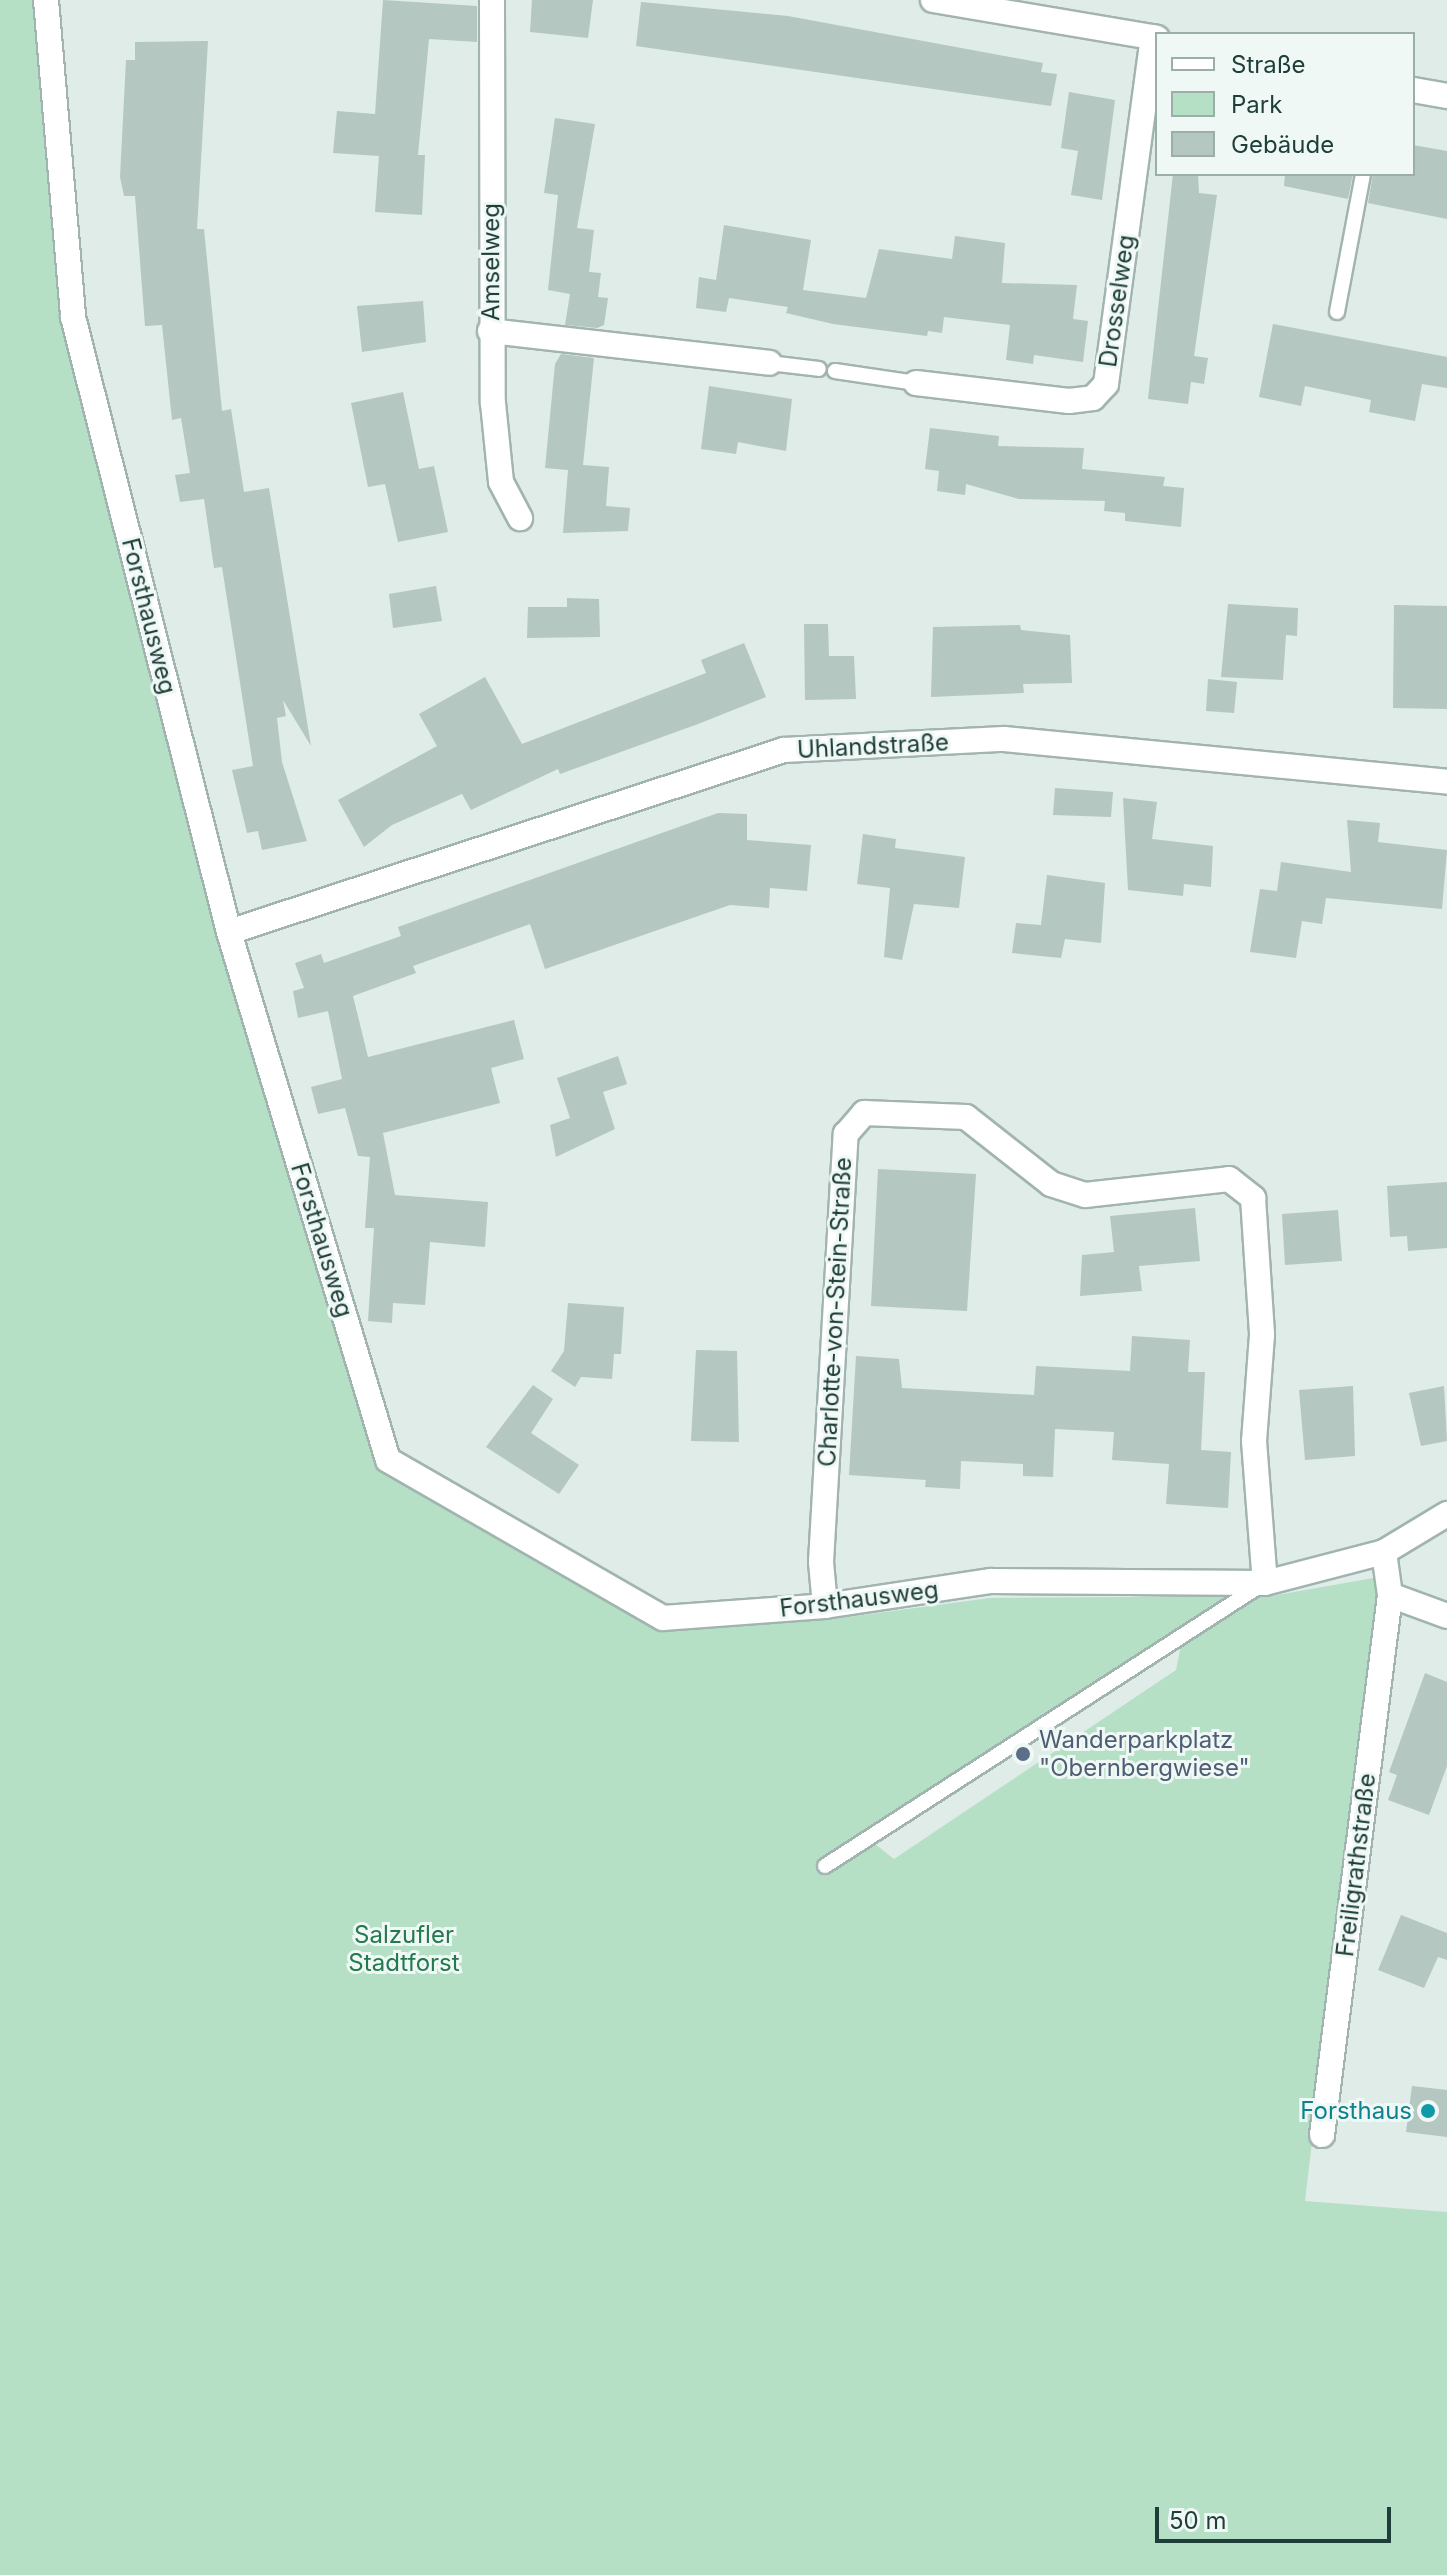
<!DOCTYPE html>
<html>
<head>
<meta charset="utf-8">
<style>
  body { margin:0 }
  #map { position:relative; width:1447px; height:2575px; overflow:hidden; background:#dfece8; font-family:Inter,sans-serif }
  div>[style] { position:absolute }
  [style*='--x'] { left:calc(var(--x)*1px); top:calc(var(--y)*1px); width:calc(var(--w)*1px); rotate:calc(var(--a)*1deg) }
  .green>* { inset:0; background:#b5e0c6 }
  .building>* { inset:0; background:#b4c7c1 }
  .roads { filter:drop-shadow(2px 0 #a1b4b0) drop-shadow(-2px 0 #a1b4b0) drop-shadow(0 2px #a1b4b0) drop-shadow(0 -2px #a1b4b0) }
  .lane>* { height:14px; margin:-7px; padding:0 7px; transform-origin:7px; border-radius:7px; background:#fff }
  .street>* { height:24px; margin:-12px; padding:0 12px; transform-origin:12px; border-radius:12px; background:#fff }
  .dots>* { width:22px; height:22px; translate:-50% -50%; box-sizing:border-box; border:4px solid #f0f8f5; border-radius:50% }
  span { translate:-50% -50%; white-space:nowrap; text-align:center; line-height:1.15; -webkit-text-stroke:6px #f0f8f5; paint-order:stroke }
  .street-label { font-size:24px; color:#1e3e39 }
  .service-label { font-size:24px; color:#4e5e75 }
  .left { translate:0 -50%; text-align:left }
  .park-label { font-size:24px; color:#24794f }
  .culture-label { font-size:24px; color:#0d838f }
  .right { translate:-100% -50%; text-align:right }
  .legend { position:absolute; left:1155px; top:32px; width:260px; height:144px; box-sizing:border-box; background:#f0f8f5; border:2px solid #9caeaa; margin:0; padding:10px 14px; list-style:none; font-size:24px; color:#1e3e39 }
  .legend li { display:flex; align-items:center; gap:16px; height:40px }
  .legend b { width:40px; border:2px solid #9caeaa }
  .scale { position:absolute; left:1155px; top:2507px; width:236px; height:36px; box-sizing:border-box; border:4px solid #1e3e39; border-top:0; padding-left:10px; font-size:24px; line-height:28px; white-space:nowrap; color:#1e3e39; -webkit-text-stroke:6px #f0f8f5; paint-order:stroke }
</style>
</head>
<body>
<div id="map">
  <div class="green">
    <div style="clip-path:polygon(evenodd,0 0,33px 0,59px 313px,216px 935px,379px 1465px,656px 1626px,825px 1620px,990px 1598px,1271px 1596px,1379px 1577px,1305px 2201px,1447px 2212px,1447px 2575px,0 2575px,0 0,1184px 1631px,1176px 1670px,894px 1859px,870px 1840px,1184px 1631px)"></div>
  </div>
  <div class="building">
    <div style="clip-path:polygon(383px 0,477px 6px,477px 42px,429px 39px,418px 155px,425px 155px,422px 215px,375px 212px,379px 156px,333px 153px,337px 111px,375px 114px)"></div>
    <div style="clip-path:polygon(532px 0,593px 0,588px 38px,530px 32px)"></div>
    <div style="clip-path:polygon(641px 2px,788px 16px,1043px 63px,1041px 72px,1057px 74px,1051px 106px,636px 46px)"></div>
    <div style="clip-path:polygon(208px 41px,197px 229px,204px 229px,222px 411px,231px 409px,244px 492px,269px 488px,311px 746px,283px 700px,286px 716px,277px 718px,282px 762px,307px 841px,262px 850px,258px 831px,247px 833px,232px 770px,253px 766px,222px 567px,214px 568px,204px 499px,180px 502px,175px 475px,190px 473px,181px 418px,172px 420px,162px 325px,145px 326px,135px 196px,124px 196px,120px 177px,126px 60px,135px 60px,135px 42px)"></div>
    <div style="clip-path:polygon(1069px 92px,1115px 100px,1102px 200px,1071px 195px,1078px 151px,1061px 148px)"></div>
    <div style="clip-path:polygon(555px 118px,595px 124px,577px 228px,594px 230px,589px 272px,601px 273px,598px 297px,608px 298px,604px 325px,597px 328px,565px 325px,570px 294px,548px 290px,558px 195px,544px 193px)"></div>
    <div style="clip-path:polygon(1413px 145px,1447px 151px,1447px 219px,1368px 203px,1373px 174px,1413px 174px)"></div>
    <div style="clip-path:polygon(1173px 174px,1198px 174px,1199px 193px,1217px 195px,1194px 356px,1208px 358px,1204px 384px,1191px 382px,1188px 404px,1148px 399px)"></div>
    <div style="clip-path:polygon(1285px 174px,1353px 174px,1348px 199px,1284px 186px)"></div>
    <div style="clip-path:polygon(724px 225px,811px 240px,803px 290px,866px 298px,879px 249px,952px 259px,955px 236px,1005px 243px,1002px 283px,1077px 285px,1073px 319px,1088px 321px,1083px 362px,1034px 355px,1033px 364px,1006px 360px,1010px 325px,944px 317px,942px 333px,928px 331px,927px 336px,833px 324px,786px 313px,788px 307px,729px 298px,726px 312px,696px 308px,699px 277px,716px 280px)"></div>
    <div style="clip-path:polygon(423px 301px,426px 342px,362px 352px,357px 306px)"></div>
    <div style="clip-path:polygon(1273px 324px,1447px 357px,1447px 388px,1422px 384px,1415px 421px,1369px 412px,1371px 400px,1305px 386px,1301px 406px,1259px 397px)"></div>
    <div style="clip-path:polygon(561px 354px,594px 358px,583px 465px,609px 467px,606px 506px,630px 508px,628px 531px,563px 533px,568px 470px,545px 468px,555px 364px)"></div>
    <div style="clip-path:polygon(709px 386px,792px 399px,786px 451px,738px 442px,736px 454px,701px 449px)"></div>
    <div style="clip-path:polygon(403px 392px,419px 469px,434px 466px,448px 532px,398px 542px,385px 484px,368px 487px,351px 403px)"></div>
    <div style="clip-path:polygon(930px 428px,999px 436px,998px 446px,1084px 448px,1082px 469px,1165px 477px,1163px 486px,1184px 488px,1181px 527px,1125px 521px,1125px 513px,1104px 511px,1105px 501px,1019px 499px,966px 484px,965px 495px,937px 491px,939px 471px,925px 469px)"></div>
    <div style="clip-path:polygon(436px 586px,442px 621px,393px 628px,389px 594px)"></div>
    <div style="clip-path:polygon(567px 598px,599px 599px,600px 637px,527px 638px,528px 607px,567px 607px)"></div>
    <div style="clip-path:polygon(1228px 604px,1298px 608px,1297px 636px,1286px 635px,1283px 680px,1221px 677px)"></div>
    <div style="clip-path:polygon(1394px 605px,1447px 606px,1447px 709px,1393px 708px)"></div>
    <div style="clip-path:polygon(804px 624px,828px 624px,829px 656px,854px 656px,856px 699px,805px 700px)"></div>
    <div style="clip-path:polygon(1020px 625px,1021px 630px,1070px 635px,1072px 683px,1023px 684px,1024px 693px,931px 697px,933px 627px)"></div>
    <div style="clip-path:polygon(744px 643px,766px 697px,698px 724px,560px 774px,558px 769px,471px 810px,462px 794px,392px 825px,364px 847px,338px 800px,437px 746px,419px 714px,485px 677px,522px 744px,706px 673px,701px 660px)"></div>
    <div style="clip-path:polygon(1208px 679px,1237px 682px,1234px 713px,1206px 711px)"></div>
    <div style="clip-path:polygon(1055px 788px,1113px 792px,1111px 817px,1053px 815px)"></div>
    <div style="clip-path:polygon(1123px 798px,1157px 802px,1152px 839px,1213px 846px,1211px 887px,1184px 884px,1183px 896px,1128px 890px)"></div>
    <div style="clip-path:polygon(718px 813px,747px 814px,747px 840px,811px 845px,807px 891px,770px 888px,769px 908px,730px 905px,545px 969px,530px 924px,413px 966px,416px 973px,353px 996px,368px 1057px,514px 1020px,524px 1059px,491px 1068px,500px 1103px,383px 1133px,395px 1195px,488px 1202px,485px 1247px,430px 1242px,425px 1305px,393px 1303px,392px 1323px,368px 1321px,374px 1228px,365px 1228px,370px 1157px,358px 1156px,345px 1108px,318px 1114px,311px 1087px,342px 1079px,328px 1011px,298px 1018px,293px 991px,304px 988px,295px 963px,321px 954px,324px 963px,401px 936px,398px 927px)"></div>
    <div style="clip-path:polygon(1347px 820px,1380px 823px,1378px 842px,1447px 850px,1442px 909px,1326px 898px,1322px 924px,1302px 921px,1296px 958px,1250px 952px,1260px 889px,1277px 891px,1281px 862px,1351px 872px)"></div>
    <div style="clip-path:polygon(863px 834px,896px 839px,895px 848px,965px 857px,959px 908px,914px 904px,902px 960px,884px 957px,890px 888px,857px 884px)"></div>
    <div style="clip-path:polygon(1047px 875px,1105px 883px,1101px 943px,1065px 939px,1061px 958px,1012px 953px,1016px 923px,1041px 925px)"></div>
    <div style="clip-path:polygon(618px 1056px,627px 1084px,603px 1092px,615px 1129px,556px 1157px,550px 1125px,570px 1118px,557px 1078px)"></div>
    <div style="clip-path:polygon(878px 1169px,976px 1174px,967px 1311px,871px 1306px)"></div>
    <div style="clip-path:polygon(1447px 1182px,1447px 1248px,1408px 1251px,1407px 1236px,1390px 1237px,1387px 1186px)"></div>
    <div style="clip-path:polygon(1195px 1208px,1200px 1261px,1139px 1266px,1142px 1291px,1080px 1296px,1082px 1255px,1114px 1252px,1110px 1216px)"></div>
    <div style="clip-path:polygon(1338px 1210px,1342px 1261px,1285px 1265px,1282px 1214px)"></div>
    <div style="clip-path:polygon(568px 1303px,624px 1307px,621px 1354px,614px 1354px,612px 1379px,581px 1377px,575px 1387px,551px 1371px,564px 1351px)"></div>
    <div style="clip-path:polygon(1132px 1336px,1190px 1340px,1188px 1372px,1205px 1372px,1201px 1450px,1231px 1452px,1228px 1508px,1166px 1504px,1169px 1464px,1112px 1460px,1114px 1432px,1055px 1429px,1053px 1477px,1023px 1476px,1023px 1464px,961px 1461px,960px 1489px,925px 1487px,926px 1480px,849px 1475px,856px 1356px,899px 1359px,902px 1388px,1034px 1395px,1036px 1366px,1130px 1371px)"></div>
    <div style="clip-path:polygon(696px 1350px,737px 1351px,739px 1442px,691px 1441px)"></div>
    <div style="clip-path:polygon(533px 1385px,553px 1399px,531px 1433px,579px 1465px,559px 1494px,486px 1447px)"></div>
    <div style="clip-path:polygon(1353px 1386px,1355px 1456px,1305px 1460px,1299px 1390px)"></div>
    <div style="clip-path:polygon(1444px 1386px,1447px 1441px,1421px 1446px,1409px 1393px)"></div>
    <div style="clip-path:polygon(1425px 1673px,1447px 1682px,1447px 1766px,1429px 1815px,1388px 1800px,1397px 1775px,1389px 1772px)"></div>
    <div style="clip-path:polygon(1401px 1915px,1447px 1933px,1447px 1960px,1438px 1957px,1424px 1988px,1378px 1970px)"></div>
    <div style="clip-path:polygon(1412px 2086px,1447px 2090px,1447px 2137px,1406px 2132px)"></div>
  </div>
  <div class="roads">
    <div class="lane">
      <div style="--x:1337;--y:312;--w:140;--a:-79.3"></div>
      <div style="--x:769;--y:363;--w:50;--a:6.8"></div>
      <div style="--x:835;--y:371;--w:82;--a:8.4"></div>
      <div style="--x:825;--y:1866;--w:515;--a:-32.8"></div>
    </div>
    <div class="street">
      <div style="--x:46;--y:0;--w:318;--a:85.1"></div>
      <div style="--x:73;--y:317;--w:634;--a:75.77"></div>
      <div style="--x:229;--y:932;--w:551;--a:73.24"></div>
      <div style="--x:388;--y:1460;--w:317;--a:29.9"></div>
      <div style="--x:663;--y:1618;--w:162;--a:-4.2"></div>
      <div style="--x:825;--y:1606;--w:168;--a:-8.6"></div>
      <div style="--x:991;--y:1581;--w:274;--a:0.4"></div>
      <div style="--x:1265;--y:1583;--w:123;--a:-14.6"></div>
      <div style="--x:1384;--y:1552;--w:74;--a:-31.1"></div>
      <div style="--x:492;--y:0;--w:403;--a:89.9"></div>
      <div style="--x:493;--y:403;--w:79;--a:84.2"></div>
      <div style="--x:501;--y:482;--w:41;--a:62.2"></div>
      <div style="--x:933;--y:0;--w:227;--a:9.6"></div>
      <div style="--x:1413;--y:90;--w:35;--a:10"></div>
      <div style="--x:490;--y:331;--w:281;--a:6.5"></div>
      <div style="--x:916;--y:383;--w:154;--a:6.7"></div>
      <div style="--x:1069;--y:401;--w:24;--a:-7"></div>
      <div style="--x:1093;--y:398;--w:19;--a:-47"></div>
      <div style="--x:1106;--y:384;--w:350;--a:-82.3"></div>
      <div style="--x:229;--y:932;--w:584;--a:-18.16"></div>
      <div style="--x:784;--y:750;--w:220;--a:-2.9"></div>
      <div style="--x:1004;--y:739;--w:445;--a:5.5"></div>
      <div style="--x:1384;--y:1552;--w:43;--a:82.1"></div>
      <div style="--x:1390;--y:1595;--w:61;--a:20.2"></div>
      <div style="--x:825;--y:1606;--w:44;--a:-95.2"></div>
      <div style="--x:821;--y:1562;--w:429;--a:-86.7"></div>
      <div style="--x:846;--y:1134;--w:28;--a:-49"></div>
      <div style="--x:864;--y:1113;--w:102;--a:2.2"></div>
      <div style="--x:966;--y:1117;--w:108;--a:38.2"></div>
      <div style="--x:1051;--y:1184;--w:36;--a:18"></div>
      <div style="--x:1085;--y:1195;--w:145;--a:-6.3"></div>
      <div style="--x:1229;--y:1179;--w:31;--a:38"></div>
      <div style="--x:1253;--y:1198;--w:137;--a:86.2"></div>
      <div style="--x:1262;--y:1335;--w:106;--a:94.3"></div>
      <div style="--x:1254;--y:1441;--w:142;--a:85.6"></div>
      <div style="--x:1322;--y:2135;--w:544;--a:-82.82"></div>
    </div>
  </div>
  <div class="dots">
    <div style="left:1023px;top:1754px;background:#5c6f8a"></div>
    <div style="left:1428px;top:2111px;background:#0f9aa8"></div>
  </div>
  <div class="street-label">
    <span style="left:491px;top:262px;rotate:-90deg">Amselweg</span>
    <span style="left:1117px;top:301px;rotate:-82deg">Drosselweg</span>
    <span style="left:149px;top:616px;rotate:76deg">Forsthausweg</span>
    <span style="left:873px;top:746px;rotate:-3deg">Uhlandstraße</span>
    <span style="left:322px;top:1240px;rotate:73deg">Forsthausweg</span>
    <span style="left:835px;top:1312px;rotate:-87deg">Charlotte-von-Stein-Straße</span>
    <span style="left:859px;top:1599px;rotate:-7deg">Forsthausweg</span>
    <span style="left:1356px;top:1865px;rotate:-83deg">Freiligrathstraße</span>
  </div>
  <div class="service-label">
    <span class="left" style="left:1039px;top:1754px">Wanderparkplatz<br>"Obernbergwiese"</span>
  </div>
  <div class="park-label">
    <span style="left:404px;top:1949px">Salzufler<br>Stadtforst</span>
  </div>
  <div class="culture-label">
    <span class="right" style="left:1412px;top:2111px">Forsthaus</span>
  </div>
  <ul class="legend">
  <li><b style="height:10px;background:#fff"></b>Straße</li>
  <li><b style="height:22px;background:#b5e0c6"></b>Park</li>
  <li><b style="height:22px;background:#b4c7c1"></b>Gebäude</li>
  </ul>
  <div class="scale">50 m</div>
</div>
</body>
</html>
